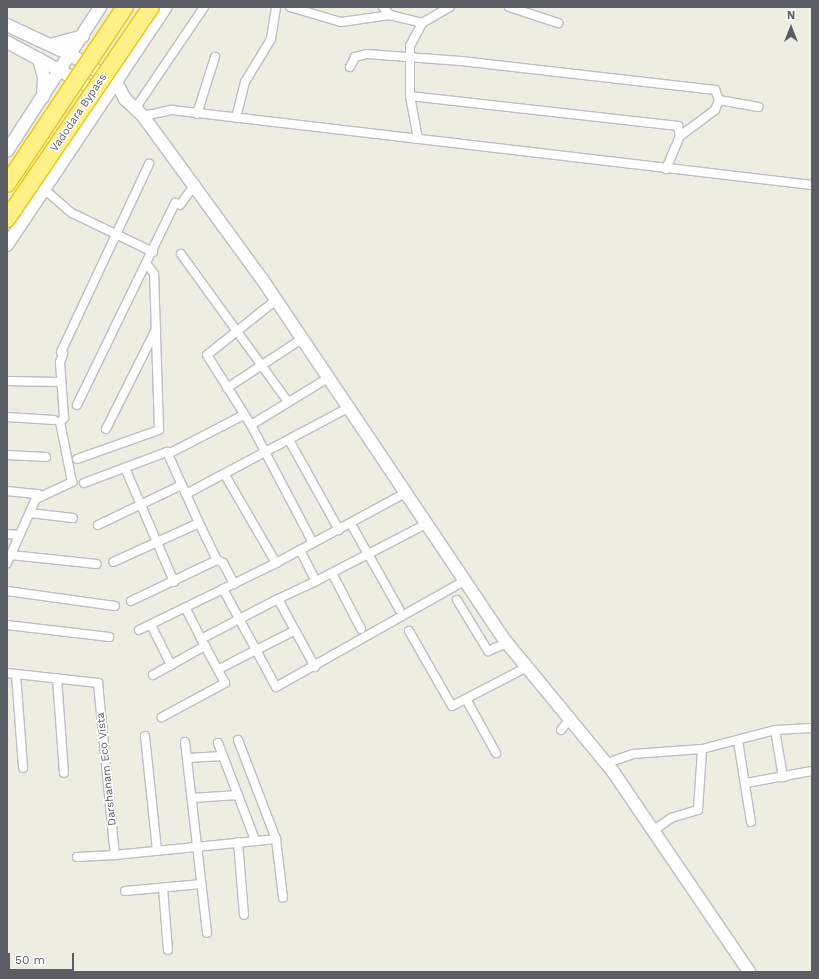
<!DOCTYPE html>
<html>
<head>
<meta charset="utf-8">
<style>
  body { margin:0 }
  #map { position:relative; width:819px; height:979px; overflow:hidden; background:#eeede1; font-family:"Work Sans",sans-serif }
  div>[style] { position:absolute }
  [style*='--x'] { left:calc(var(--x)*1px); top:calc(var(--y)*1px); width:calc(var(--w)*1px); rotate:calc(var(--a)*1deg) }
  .roads { filter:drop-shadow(1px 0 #bcbec4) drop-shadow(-1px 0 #bcbec4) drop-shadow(0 1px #bcbec4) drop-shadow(0 -1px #bcbec4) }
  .street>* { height:8px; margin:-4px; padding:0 4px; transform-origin:4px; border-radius:4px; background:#fff }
  .secondary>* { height:12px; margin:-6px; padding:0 6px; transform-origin:6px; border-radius:6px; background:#fff }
  .bridges { filter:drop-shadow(1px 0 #efc600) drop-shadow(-1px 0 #efc600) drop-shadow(0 1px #efc600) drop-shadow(0 -1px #efc600) }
  .highway-bridge>* { height:16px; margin:-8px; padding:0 8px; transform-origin:8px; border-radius:8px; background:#fff187 }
  span { translate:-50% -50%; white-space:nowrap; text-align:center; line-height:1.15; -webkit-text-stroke:3.5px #fff; paint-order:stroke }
  .street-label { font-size:11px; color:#5a5d64 }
  .frame { position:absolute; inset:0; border:8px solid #5a5d64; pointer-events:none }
  .north { position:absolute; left:771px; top:8px; width:40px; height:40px; -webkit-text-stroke:3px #fff; paint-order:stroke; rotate:0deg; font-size:11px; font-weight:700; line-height:16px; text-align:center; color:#5a5d64 }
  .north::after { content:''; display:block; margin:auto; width:14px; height:18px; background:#5a5d64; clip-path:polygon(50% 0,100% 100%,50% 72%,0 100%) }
  .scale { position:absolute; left:8px; top:953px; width:66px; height:18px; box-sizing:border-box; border:2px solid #5a5d64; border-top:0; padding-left:5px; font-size:12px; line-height:14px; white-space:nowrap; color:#5a5d64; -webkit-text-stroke:3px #fff; paint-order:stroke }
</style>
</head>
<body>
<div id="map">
  <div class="roads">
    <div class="street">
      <div style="--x:290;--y:7;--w:53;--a:16.4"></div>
      <div style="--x:341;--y:22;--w:49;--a:-8.1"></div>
      <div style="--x:383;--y:7;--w:11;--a:49"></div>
      <div style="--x:390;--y:15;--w:33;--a:14"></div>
      <div style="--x:509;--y:7;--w:52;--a:18.1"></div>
      <div style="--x:350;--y:67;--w:11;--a:-63"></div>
      <div style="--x:355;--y:57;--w:12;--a:-14"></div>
      <div style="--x:367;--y:54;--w:94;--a:4.3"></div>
      <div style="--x:461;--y:61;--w:256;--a:6.5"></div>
      <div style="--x:715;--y:90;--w:11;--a:68"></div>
      <div style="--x:719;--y:100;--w:11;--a:112"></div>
      <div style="--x:715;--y:110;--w:44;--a:143.4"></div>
      <div style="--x:410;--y:96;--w:270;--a:6.4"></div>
      <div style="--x:678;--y:126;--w:10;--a:79"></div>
      <div style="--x:680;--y:136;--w:36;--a:113"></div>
      <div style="--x:719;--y:100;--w:40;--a:10"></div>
      <div style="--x:135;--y:109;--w:123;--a:-55.9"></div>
      <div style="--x:197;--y:114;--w:60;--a:-72.5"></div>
      <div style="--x:143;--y:116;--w:30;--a:-12"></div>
      <div style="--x:172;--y:110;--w:644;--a:6.68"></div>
      <div style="--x:236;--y:118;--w:37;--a:-76"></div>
      <div style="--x:245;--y:82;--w:50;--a:-58.8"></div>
      <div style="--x:271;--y:39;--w:32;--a:-81"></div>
      <div style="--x:418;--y:139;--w:44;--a:-100.5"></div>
      <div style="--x:410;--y:96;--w:50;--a:-90"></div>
      <div style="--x:410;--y:46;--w:26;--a:-62"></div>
      <div style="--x:422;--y:23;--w:32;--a:-30"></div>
      <div style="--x:44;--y:189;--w:37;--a:41"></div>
      <div style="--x:72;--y:213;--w:90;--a:25.7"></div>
      <div style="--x:180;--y:205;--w:26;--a:-54"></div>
      <div style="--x:181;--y:254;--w:183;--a:54.1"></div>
      <div style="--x:276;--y:300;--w:88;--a:141.4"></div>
      <div style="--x:207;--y:355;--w:83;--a:57.8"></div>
      <div style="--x:251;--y:425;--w:133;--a:62.3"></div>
      <div style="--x:313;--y:543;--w:105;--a:-28.5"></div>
      <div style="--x:61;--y:352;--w:208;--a:-64.9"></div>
      <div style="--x:7;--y:381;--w:49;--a:1.2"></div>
      <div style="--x:227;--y:388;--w:90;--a:-33.2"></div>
      <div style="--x:77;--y:405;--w:225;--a:-64.1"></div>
      <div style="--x:7;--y:417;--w:47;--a:3.7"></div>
      <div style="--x:251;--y:425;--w:90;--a:-31.4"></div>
      <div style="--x:106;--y:429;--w:112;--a:-63.4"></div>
      <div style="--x:289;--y:440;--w:103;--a:60.9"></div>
      <div style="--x:168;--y:454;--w:85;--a:-27.2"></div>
      <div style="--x:7;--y:455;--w:39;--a:3"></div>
      <div style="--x:77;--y:459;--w:87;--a:-19.5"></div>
      <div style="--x:159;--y:430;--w:156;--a:-91.8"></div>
      <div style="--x:154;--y:274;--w:12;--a:-125"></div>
      <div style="--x:125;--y:468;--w:124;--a:66.7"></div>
      <div style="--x:225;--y:475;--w:102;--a:59.9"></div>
      <div style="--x:276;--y:563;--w:42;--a:-28.4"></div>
      <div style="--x:84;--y:483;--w:89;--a:-20.5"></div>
      <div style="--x:167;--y:452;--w:78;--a:65.7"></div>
      <div style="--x:199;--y:523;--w:94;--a:155.6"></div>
      <div style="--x:7;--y:491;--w:31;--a:6"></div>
      <div style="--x:38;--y:494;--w:76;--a:114.2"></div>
      <div style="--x:186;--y:494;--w:183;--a:-28"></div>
      <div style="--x:38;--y:498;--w:38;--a:-25"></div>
      <div style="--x:72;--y:482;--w:61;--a:-101.3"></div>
      <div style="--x:60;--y:422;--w:6;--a:-45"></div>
      <div style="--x:64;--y:418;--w:56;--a:-94.1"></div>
      <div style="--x:60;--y:362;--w:9;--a:-69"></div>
      <div style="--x:30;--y:513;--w:43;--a:6.6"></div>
      <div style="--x:351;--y:524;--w:98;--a:60.5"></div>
      <div style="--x:98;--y:525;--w:93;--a:-25.5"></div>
      <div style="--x:7;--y:534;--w:12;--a:5"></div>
      <div style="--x:300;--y:550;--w:35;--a:63"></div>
      <div style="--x:316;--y:581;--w:124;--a:-27.4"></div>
      <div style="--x:11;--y:555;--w:86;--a:6"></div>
      <div style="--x:217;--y:560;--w:7;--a:27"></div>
      <div style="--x:223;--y:563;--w:24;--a:62"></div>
      <div style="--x:332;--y:573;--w:63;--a:62.6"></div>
      <div style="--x:223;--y:589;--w:59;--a:-26.1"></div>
      <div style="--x:7;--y:591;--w:109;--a:7.9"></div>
      <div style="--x:457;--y:600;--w:60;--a:58.7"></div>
      <div style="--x:488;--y:651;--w:21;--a:-23"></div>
      <div style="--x:131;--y:601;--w:95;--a:-25.5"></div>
      <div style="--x:217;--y:560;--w:41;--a:-115.9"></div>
      <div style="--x:186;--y:609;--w:37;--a:63"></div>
      <div style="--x:7;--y:625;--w:103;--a:6.7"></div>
      <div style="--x:151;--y:625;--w:45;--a:63.4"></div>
      <div style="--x:139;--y:630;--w:93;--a:-26"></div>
      <div style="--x:223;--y:589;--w:69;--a:61.6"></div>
      <div style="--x:256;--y:650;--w:42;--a:152.8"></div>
      <div style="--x:294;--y:631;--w:42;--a:153.4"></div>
      <div style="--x:256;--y:650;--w:42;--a:61.6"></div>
      <div style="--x:276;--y:687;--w:218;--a:-29.4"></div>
      <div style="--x:409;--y:631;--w:86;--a:60.2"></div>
      <div style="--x:452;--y:706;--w:82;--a:-27.5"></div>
      <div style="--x:201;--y:639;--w:87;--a:-27.5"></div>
      <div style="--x:315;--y:667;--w:77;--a:-118.6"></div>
      <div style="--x:278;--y:599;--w:42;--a:-25.3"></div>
      <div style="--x:7;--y:673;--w:92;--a:6.3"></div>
      <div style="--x:98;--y:683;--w:173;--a:84.4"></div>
      <div style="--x:115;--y:855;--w:162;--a:-5.7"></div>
      <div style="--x:276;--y:839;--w:59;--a:83.2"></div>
      <div style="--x:16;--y:674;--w:94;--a:85.7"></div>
      <div style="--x:153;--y:675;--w:60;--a:-29.1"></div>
      <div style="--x:205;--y:646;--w:42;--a:61.6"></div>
      <div style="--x:225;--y:683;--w:72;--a:151.6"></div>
      <div style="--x:57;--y:678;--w:95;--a:85.8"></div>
      <div style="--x:466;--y:699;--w:62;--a:60.9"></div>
      <div style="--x:561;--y:730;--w:14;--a:-51"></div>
      <div style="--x:775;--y:730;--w:48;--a:80.3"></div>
      <div style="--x:145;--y:736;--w:115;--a:84"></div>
      <div style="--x:238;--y:740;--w:106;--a:69"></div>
      <div style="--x:738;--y:741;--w:82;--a:80.9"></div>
      <div style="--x:185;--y:742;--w:192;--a:83.4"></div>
      <div style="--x:218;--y:743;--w:104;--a:69.1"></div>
      <div style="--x:187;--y:758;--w:36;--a:-3"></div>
      <div style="--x:607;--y:763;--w:28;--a:-19"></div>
      <div style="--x:633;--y:754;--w:69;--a:-4.1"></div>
      <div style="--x:702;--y:749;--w:75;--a:-14.6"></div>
      <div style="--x:775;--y:730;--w:37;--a:-3"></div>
      <div style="--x:746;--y:783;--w:67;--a:-10.3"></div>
      <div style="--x:192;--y:798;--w:46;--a:-3.7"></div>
      <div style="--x:654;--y:830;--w:21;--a:-35"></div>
      <div style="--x:671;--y:818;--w:28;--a:-17"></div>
      <div style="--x:698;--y:810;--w:61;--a:-86.2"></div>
      <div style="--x:238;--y:842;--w:73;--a:85.3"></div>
      <div style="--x:77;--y:857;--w:38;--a:-3"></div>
      <div style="--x:163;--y:888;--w:62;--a:85.4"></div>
      <div style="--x:125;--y:891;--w:77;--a:-5.2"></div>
    </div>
    <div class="secondary">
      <div style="--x:7;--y:25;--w:71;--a:25.1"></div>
      <div style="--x:71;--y:55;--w:52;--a:31"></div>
      <div style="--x:116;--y:82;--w:19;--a:62"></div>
      <div style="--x:125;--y:99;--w:25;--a:43"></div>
      <div style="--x:143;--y:116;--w:202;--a:53.9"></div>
      <div style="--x:262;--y:279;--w:439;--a:56.1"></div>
      <div style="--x:507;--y:643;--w:168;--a:50.5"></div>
      <div style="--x:614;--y:773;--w:240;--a:55.8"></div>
      <div style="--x:7;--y:42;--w:107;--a:28.5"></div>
      <div style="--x:50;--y:45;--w:34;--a:-15"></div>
      <div style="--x:39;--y:59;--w:20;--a:75"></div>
      <div style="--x:44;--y:78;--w:19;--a:93"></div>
      <div style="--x:7;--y:151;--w:171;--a:-57.1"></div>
      <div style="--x:7;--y:245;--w:286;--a:-56.3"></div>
    </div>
  </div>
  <div class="bridges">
    <div class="highway-bridge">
      <div style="--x:7;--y:184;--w:213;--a:-56.3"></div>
      <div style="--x:7;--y:219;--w:256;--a:-55.8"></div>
    </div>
  </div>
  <div class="street-label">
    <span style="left:79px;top:113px;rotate:-56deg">Vadodara Bypass</span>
    <span style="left:107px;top:769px;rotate:-96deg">Darshanam Eco Vista</span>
  </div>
  <div class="frame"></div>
  <div class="north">N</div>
  <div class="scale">50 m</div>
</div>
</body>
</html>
